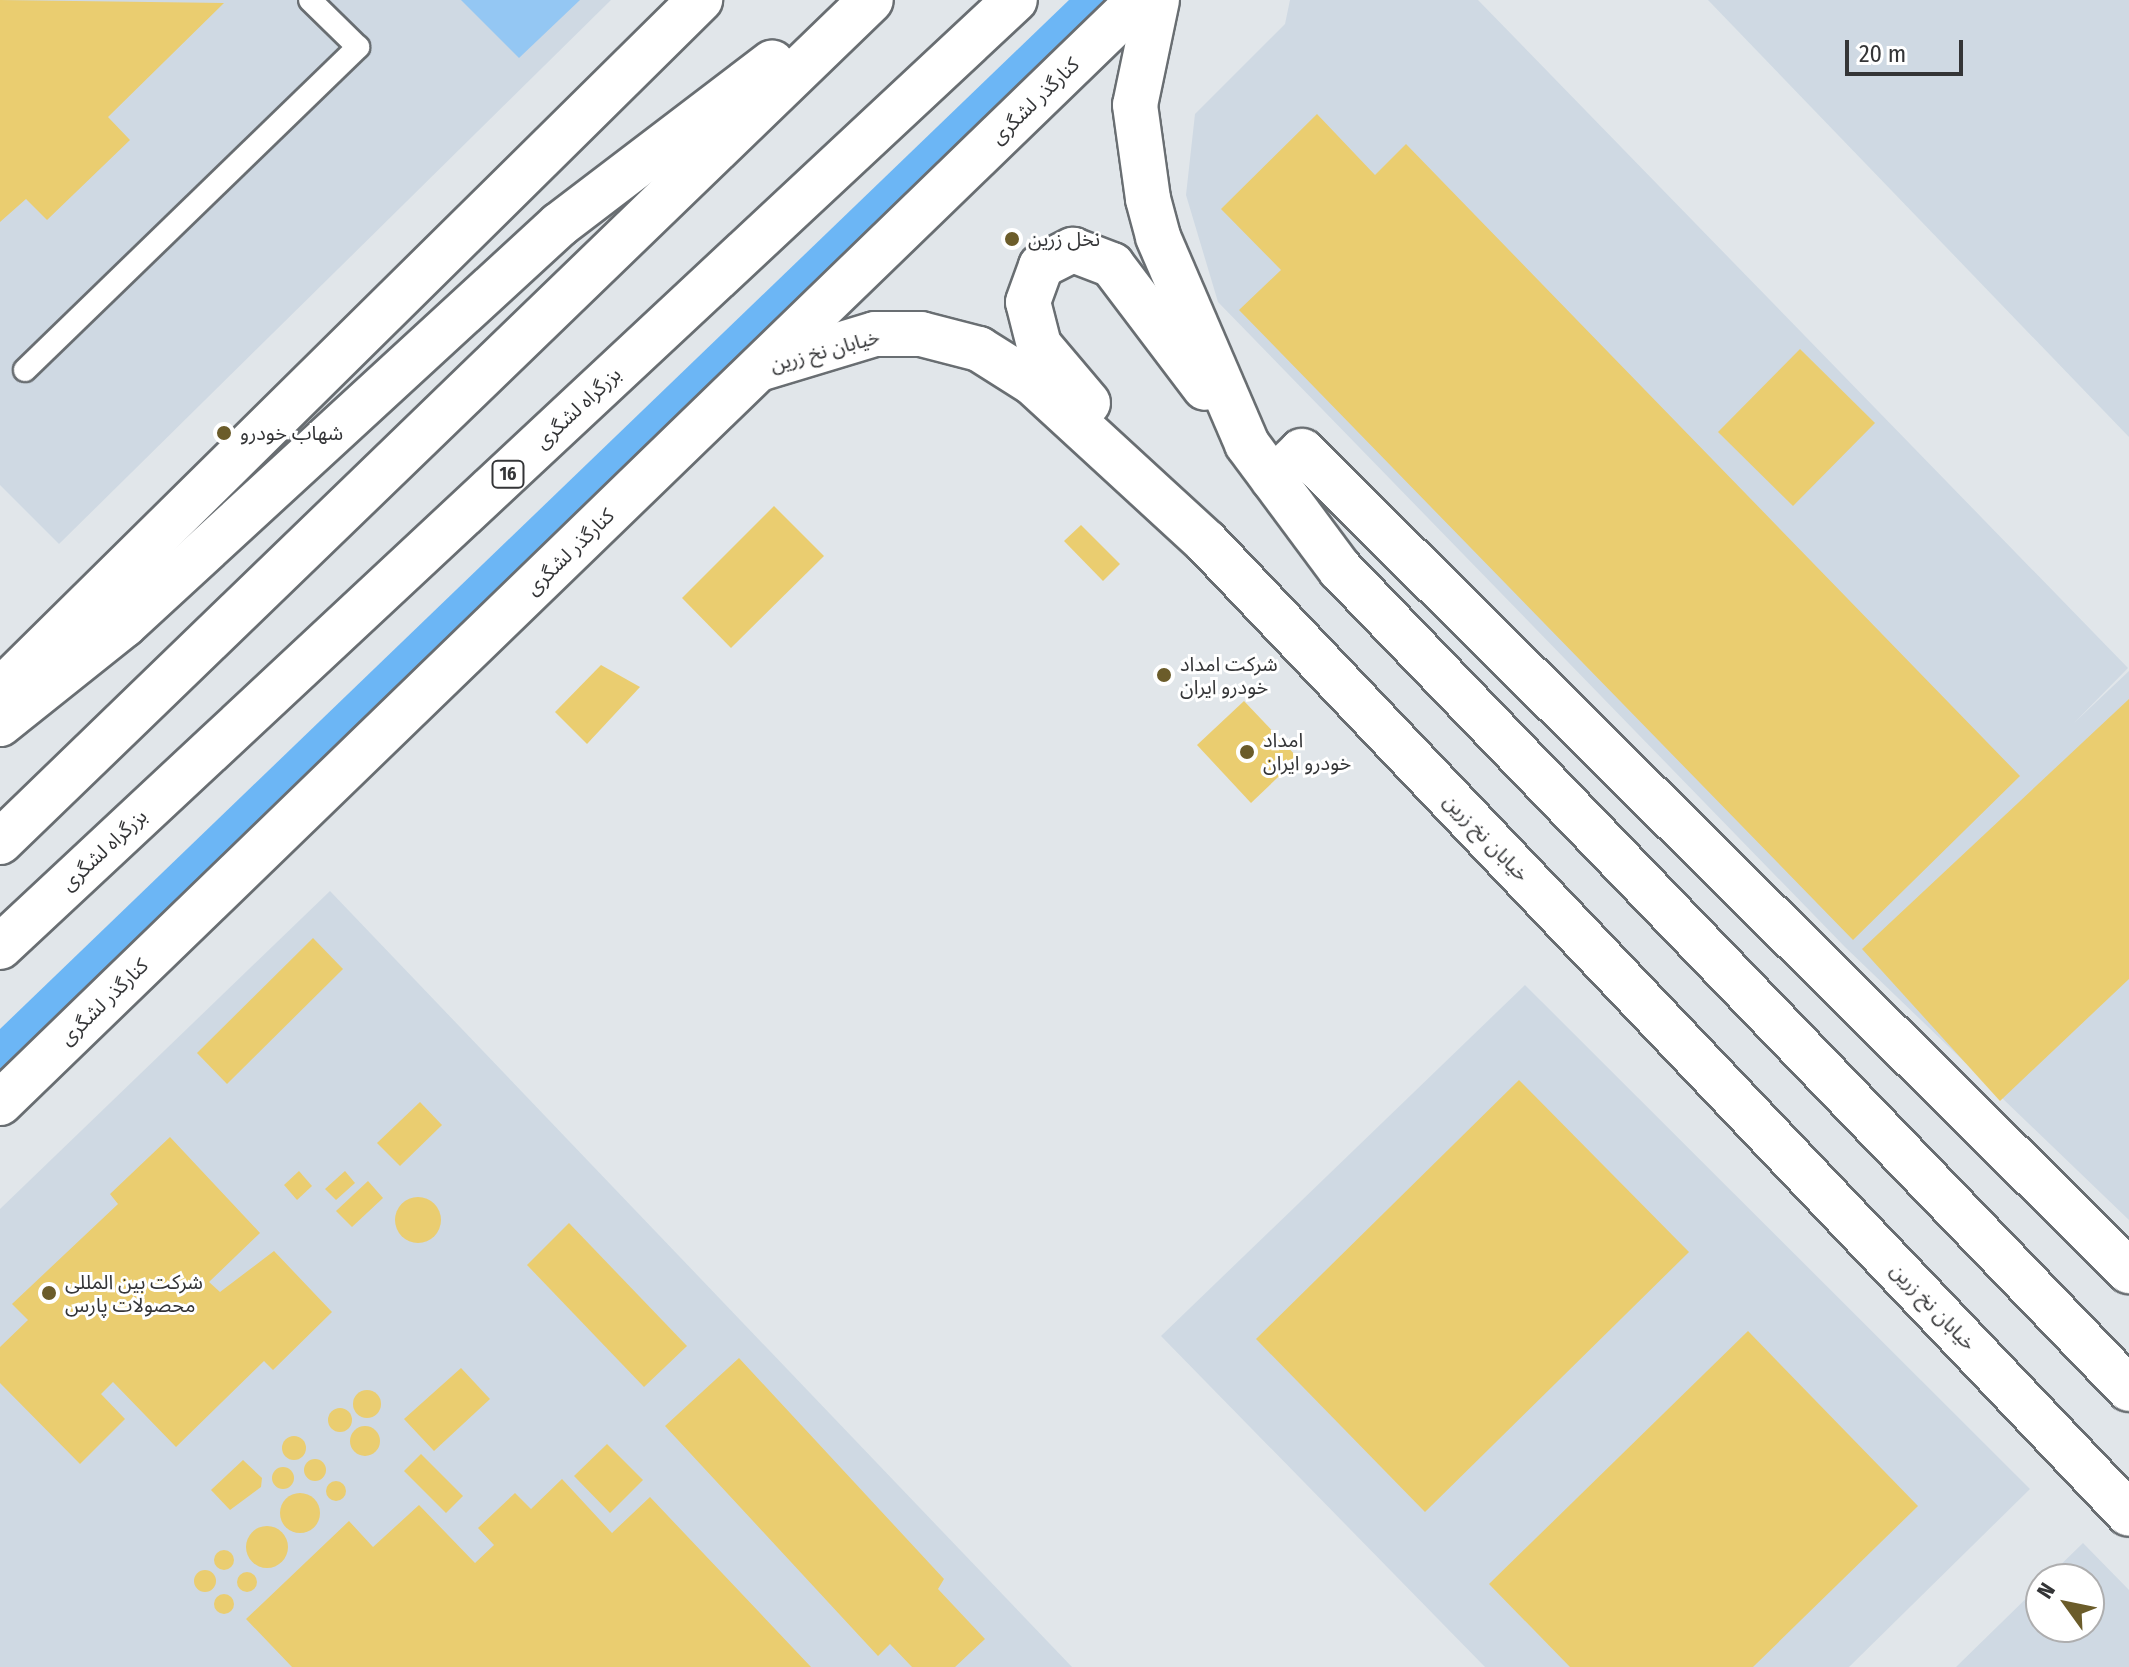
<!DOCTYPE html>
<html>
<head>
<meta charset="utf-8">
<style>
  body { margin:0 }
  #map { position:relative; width:2129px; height:1667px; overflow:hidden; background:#e1e6ea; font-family:"Fira Sans Condensed","Noto Sans Arabic",sans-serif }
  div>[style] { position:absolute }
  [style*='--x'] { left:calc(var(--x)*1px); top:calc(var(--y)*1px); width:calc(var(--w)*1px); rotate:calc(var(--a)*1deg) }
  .built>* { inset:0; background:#cfd9e3 }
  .green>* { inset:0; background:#94c7f3 }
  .forest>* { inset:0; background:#6cb6f5 }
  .building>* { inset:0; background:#eacd70 }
  .round { border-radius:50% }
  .roads { filter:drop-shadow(2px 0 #696e72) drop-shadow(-2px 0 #696e72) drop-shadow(0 2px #696e72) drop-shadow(0 -2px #696e72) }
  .service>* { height:22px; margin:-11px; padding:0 11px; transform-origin:11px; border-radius:11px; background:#fff }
  .minor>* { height:44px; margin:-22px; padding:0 22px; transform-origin:22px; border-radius:22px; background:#fff }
  .tertiary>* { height:44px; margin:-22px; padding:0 22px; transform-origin:22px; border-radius:22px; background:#fff }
  .primary>* { height:44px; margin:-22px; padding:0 22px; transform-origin:22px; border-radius:22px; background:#fff }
  .trunk>* { height:44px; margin:-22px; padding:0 22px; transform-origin:22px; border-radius:22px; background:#fff }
  .dots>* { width:22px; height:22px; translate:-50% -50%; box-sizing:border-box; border:4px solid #fff; border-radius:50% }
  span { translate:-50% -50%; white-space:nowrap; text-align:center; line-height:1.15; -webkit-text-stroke:6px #fff; paint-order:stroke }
  .shield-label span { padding:2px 6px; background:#fff; border:2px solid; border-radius:6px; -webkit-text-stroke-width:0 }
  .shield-label { font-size:18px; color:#343537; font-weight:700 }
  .street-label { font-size:20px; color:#343537 }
  .poi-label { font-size:20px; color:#343537 }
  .left { translate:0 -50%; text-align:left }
  .north { position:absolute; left:2025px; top:1563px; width:80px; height:80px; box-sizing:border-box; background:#fff; border:2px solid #aeaeaf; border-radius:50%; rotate:303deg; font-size:22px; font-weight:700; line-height:32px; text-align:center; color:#343537 }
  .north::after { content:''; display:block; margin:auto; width:28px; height:36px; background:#6b5c2a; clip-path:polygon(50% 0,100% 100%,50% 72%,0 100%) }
  .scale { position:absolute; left:1845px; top:40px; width:118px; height:36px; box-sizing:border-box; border:4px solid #343537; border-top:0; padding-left:10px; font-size:24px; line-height:28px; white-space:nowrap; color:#343537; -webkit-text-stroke:6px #fff; paint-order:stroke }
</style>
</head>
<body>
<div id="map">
  <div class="built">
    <div style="clip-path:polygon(0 0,611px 0,59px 544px,0 485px)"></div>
    <div style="clip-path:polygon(1290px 0,1478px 0,2128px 668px,2074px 723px,2129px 671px,2129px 1220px,1845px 947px,1218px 302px,1186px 195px,1195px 114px,1285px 24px)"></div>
    <div style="clip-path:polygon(1708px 0,2129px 0,2129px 437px)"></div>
    <div style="clip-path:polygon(330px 891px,1072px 1667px,0 1667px,0 1209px)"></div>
    <div style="clip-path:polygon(1525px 985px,2030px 1489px,1849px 1667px,1485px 1667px,1161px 1336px)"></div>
    <div style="clip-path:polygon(2083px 1543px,2129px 1590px,2129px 1667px,1956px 1667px,2041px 1584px,2041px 1627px,2089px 1627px,2089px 1579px,2046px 1579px)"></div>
  </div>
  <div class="green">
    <div style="clip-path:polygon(461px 0,580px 0,519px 58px)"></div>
  </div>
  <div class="forest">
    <div style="clip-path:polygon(1069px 0,1126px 0,0 1090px,0 1029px)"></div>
  </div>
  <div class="building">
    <div style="clip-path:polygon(0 0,224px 3px,108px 117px,130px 140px,47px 220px,26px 199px,0 222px)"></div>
    <div style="clip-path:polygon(1317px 114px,1375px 175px,1406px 144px,2020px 776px,1853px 940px,1239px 310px,1281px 270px,1221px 209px)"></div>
    <div style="clip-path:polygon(1800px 349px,1875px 423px,1793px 506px,1718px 432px)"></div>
    <div style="clip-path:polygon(774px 506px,824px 556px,731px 648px,682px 598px)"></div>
    <div style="clip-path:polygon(1081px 525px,1120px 564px,1103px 581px,1064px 541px)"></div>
    <div style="clip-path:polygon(601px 665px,640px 687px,587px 744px,555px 712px)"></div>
    <div style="clip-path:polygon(2129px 699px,2129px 979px,2000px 1101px,1862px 949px)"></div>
    <div style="clip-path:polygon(1244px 701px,1298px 758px,1251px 803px,1197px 745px)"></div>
    <div style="clip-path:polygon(313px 938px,343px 969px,227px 1084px,197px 1053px)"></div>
    <div style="clip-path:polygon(1519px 1080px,1689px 1252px,1425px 1512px,1256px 1339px)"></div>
    <div style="clip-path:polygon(420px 1102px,442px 1125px,400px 1166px,377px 1143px)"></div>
    <div style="clip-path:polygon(170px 1137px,260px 1233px,209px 1282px,220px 1292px,274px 1251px,332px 1312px,273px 1370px,264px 1361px,176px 1447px,113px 1382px,101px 1394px,125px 1419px,80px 1464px,0 1383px,0 1347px,28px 1320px,12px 1304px,118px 1204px,110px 1194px)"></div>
    <div style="clip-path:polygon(299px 1171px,312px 1186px,297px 1200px,284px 1185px)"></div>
    <div style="clip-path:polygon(345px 1171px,355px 1183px,336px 1200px,325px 1189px)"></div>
    <div style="clip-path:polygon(368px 1181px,383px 1198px,352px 1227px,336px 1211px)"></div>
    <div class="round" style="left:395px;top:1197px;width:46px;height:46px"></div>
    <div style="clip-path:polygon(569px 1223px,687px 1346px,644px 1387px,527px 1265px)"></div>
    <div style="clip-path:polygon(1748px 1331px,1918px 1506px,1753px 1667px,1570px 1667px,1489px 1584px)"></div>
    <div style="clip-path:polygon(739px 1358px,944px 1579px,938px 1589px,985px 1639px,955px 1667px,912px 1667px,890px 1644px,878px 1656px,665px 1426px)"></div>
    <div style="clip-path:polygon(461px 1368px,490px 1399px,434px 1451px,404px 1419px)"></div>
    <div class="round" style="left:353px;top:1390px;width:28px;height:28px"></div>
    <div class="round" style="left:328px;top:1408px;width:24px;height:24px"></div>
    <div class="round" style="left:350px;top:1426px;width:30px;height:30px"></div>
    <div class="round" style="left:282px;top:1436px;width:24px;height:24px"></div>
    <div style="clip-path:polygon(607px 1444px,643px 1480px,610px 1513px,574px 1476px)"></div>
    <div style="clip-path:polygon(421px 1454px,463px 1496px,446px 1513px,404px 1471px)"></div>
    <div class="round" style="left:304px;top:1459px;width:22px;height:22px"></div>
    <div style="clip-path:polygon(243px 1460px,262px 1478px,261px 1487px,230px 1510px,211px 1490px)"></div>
    <div class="round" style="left:272px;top:1467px;width:22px;height:22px"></div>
    <div style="clip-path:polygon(562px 1479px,612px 1533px,650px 1497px,811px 1667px,292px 1667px,246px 1619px,349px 1521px,373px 1547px,419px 1505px,475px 1563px,494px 1545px,478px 1528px,515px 1493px,531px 1509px)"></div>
    <div class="round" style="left:326px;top:1481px;width:20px;height:20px"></div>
    <div class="round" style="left:280px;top:1493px;width:40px;height:40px"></div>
    <div class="round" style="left:246px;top:1526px;width:42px;height:42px"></div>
    <div class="round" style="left:214px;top:1550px;width:20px;height:20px"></div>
    <div class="round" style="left:194px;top:1570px;width:22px;height:22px"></div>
    <div class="round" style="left:237px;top:1572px;width:20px;height:20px"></div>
    <div class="round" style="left:214px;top:1594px;width:20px;height:20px"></div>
  </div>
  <div class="roads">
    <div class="service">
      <div style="--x:25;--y:370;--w:464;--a:-44.1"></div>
      <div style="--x:358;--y:47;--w:67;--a:-135.6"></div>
    </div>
    <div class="minor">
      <div style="--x:1273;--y:479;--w:40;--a:-44"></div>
      <div style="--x:1302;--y:451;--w:1165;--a:44.76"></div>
    </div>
    <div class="tertiary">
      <div style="--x:1157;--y:0;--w:107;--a:101.8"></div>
      <div style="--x:1135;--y:105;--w:95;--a:82.1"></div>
      <div style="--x:1148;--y:199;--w:39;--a:75"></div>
      <div style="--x:1158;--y:237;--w:225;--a:66.7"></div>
      <div style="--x:1247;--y:444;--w:156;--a:53.4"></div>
      <div style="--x:1340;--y:569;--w:1138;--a:46.1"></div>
      <div style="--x:759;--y:369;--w:121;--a:-16.8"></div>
      <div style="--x:875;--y:334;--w:46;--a:0"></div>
      <div style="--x:921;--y:334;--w:60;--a:14.5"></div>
      <div style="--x:979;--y:349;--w:64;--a:32.2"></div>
      <div style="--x:1033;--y:383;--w:235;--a:42.6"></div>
      <div style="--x:1206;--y:542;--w:1340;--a:46.48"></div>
      <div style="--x:1088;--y:403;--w:76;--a:-130.2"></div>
      <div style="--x:1039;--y:345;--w:44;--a:-104.3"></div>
      <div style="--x:1028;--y:302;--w:38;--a:-70"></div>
      <div style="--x:1041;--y:266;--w:36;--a:-27"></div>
      <div style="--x:1073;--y:250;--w:42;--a:21"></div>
      <div style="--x:1112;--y:265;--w:154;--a:52.9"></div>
    </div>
    <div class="primary">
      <div style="--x:0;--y:691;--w:984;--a:-44.63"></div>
      <div style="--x:0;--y:1103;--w:1586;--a:-44.08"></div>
    </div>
    <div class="trunk">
      <div style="--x:0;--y:724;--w:159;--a:-38.6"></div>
      <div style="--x:124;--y:625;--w:591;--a:-42.6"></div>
      <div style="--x:559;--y:225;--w:268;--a:-37.3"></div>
      <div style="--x:0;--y:842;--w:1211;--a:-44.03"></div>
      <div style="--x:0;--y:947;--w:1388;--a:-43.02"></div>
    </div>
  </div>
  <div class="dots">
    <div style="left:1012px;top:239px;background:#6b5c2a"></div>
    <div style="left:224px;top:433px;background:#6b5c2a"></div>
    <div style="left:1164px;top:675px;background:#6b5c2a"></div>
    <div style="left:1247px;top:752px;background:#6b5c2a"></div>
    <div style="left:49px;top:1293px;background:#6b5c2a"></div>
  </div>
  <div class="shield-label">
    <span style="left:508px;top:474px">16</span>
  </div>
  <div class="street-label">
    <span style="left:1035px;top:101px;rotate:-44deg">کنارگذر لشگری</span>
    <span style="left:825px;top:351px;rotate:-15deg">خیابان نخ زرین</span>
    <span style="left:578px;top:408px;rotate:-43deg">بزرگراه لشگری</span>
    <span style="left:570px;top:552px;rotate:-44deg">کنارگذر لشگری</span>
    <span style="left:1486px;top:838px;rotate:46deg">خیابان نخ زرین</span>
    <span style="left:104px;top:850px;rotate:-43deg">بزرگراه لشگری</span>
    <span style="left:104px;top:1002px;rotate:-44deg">کنارگذر لشگری</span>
    <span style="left:1933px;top:1307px;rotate:46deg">خیابان نخ زرین</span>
  </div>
  <div class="poi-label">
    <span class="left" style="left:1028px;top:239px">نخل زرین</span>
    <span class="left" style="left:240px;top:433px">شهاب خودرو</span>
    <span class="left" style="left:1180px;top:676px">شرکت امداد<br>خودرو ایران</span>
    <span class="left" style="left:1263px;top:752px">امداد<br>خودرو ایران</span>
    <span class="left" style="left:65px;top:1294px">شرکت بین المللی<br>محصولات پارس</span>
  </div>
  <div class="north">N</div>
  <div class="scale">20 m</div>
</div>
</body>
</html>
